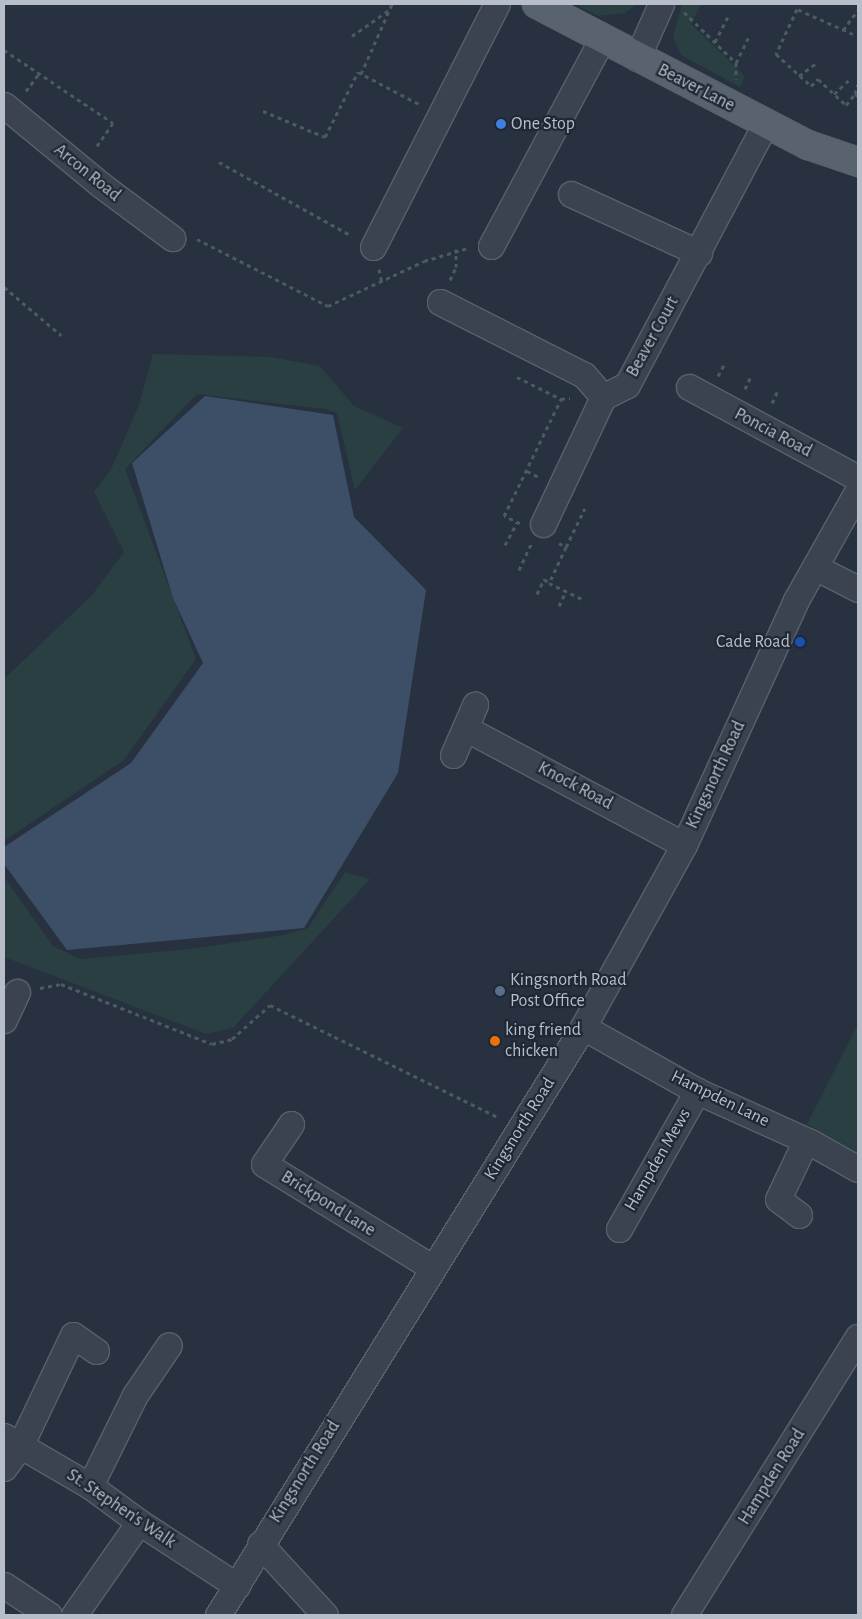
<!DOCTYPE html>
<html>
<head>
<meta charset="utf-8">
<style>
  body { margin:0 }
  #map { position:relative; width:862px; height:1619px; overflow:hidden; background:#27313f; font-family:"Alegreya Sans",sans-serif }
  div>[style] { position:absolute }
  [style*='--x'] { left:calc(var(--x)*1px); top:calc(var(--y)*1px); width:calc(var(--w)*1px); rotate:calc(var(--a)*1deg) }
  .green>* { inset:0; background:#2a3f41 }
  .water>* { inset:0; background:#3d4f66 }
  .path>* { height:3px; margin-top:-1.5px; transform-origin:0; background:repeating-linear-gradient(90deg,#495c5f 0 4px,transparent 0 8px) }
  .roads { filter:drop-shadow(1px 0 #58616c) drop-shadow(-1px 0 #58616c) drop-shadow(0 1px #58616c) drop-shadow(0 -1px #58616c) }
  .minor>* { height:25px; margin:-12.5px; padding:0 12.5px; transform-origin:12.5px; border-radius:12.5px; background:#3a434f }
  .major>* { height:28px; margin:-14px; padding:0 14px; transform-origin:14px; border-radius:14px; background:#59626f }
  .dots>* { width:14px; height:14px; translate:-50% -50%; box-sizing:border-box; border:2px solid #1f2834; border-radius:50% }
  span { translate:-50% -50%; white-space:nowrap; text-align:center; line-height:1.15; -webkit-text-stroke:4.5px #1f2834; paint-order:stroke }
  .street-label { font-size:18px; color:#b7bec9 }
  .poi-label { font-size:18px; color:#b7bec9 }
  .left { translate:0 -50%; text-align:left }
  .right { translate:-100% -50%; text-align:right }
  .frame { position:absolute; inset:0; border:5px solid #b7bec9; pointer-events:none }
</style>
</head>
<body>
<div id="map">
  <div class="green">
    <div style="clip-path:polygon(575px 4px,637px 4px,625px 13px,598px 16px)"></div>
    <div style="clip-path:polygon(682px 4px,701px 4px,691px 24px,745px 76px,740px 87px,681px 55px,673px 37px)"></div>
    <div style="clip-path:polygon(153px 354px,272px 357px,320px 366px,354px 406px,403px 428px,355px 490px,337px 413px,325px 409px,197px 394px,125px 469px,196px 659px,124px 760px,4px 841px,4px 679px,92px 595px,124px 552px,94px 492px,111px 469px,139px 405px)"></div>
    <div style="clip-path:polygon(345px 872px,370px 879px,233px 1028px,206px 1034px,4px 957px,4px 877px,53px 946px,80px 959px,190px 949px,284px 935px,308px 928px)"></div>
    <div style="clip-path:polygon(858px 1024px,858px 1153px,807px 1124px)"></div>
  </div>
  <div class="water">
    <div style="clip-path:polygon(205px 396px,333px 415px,354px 517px,426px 590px,398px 773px,304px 928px,67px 950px,4px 864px,4px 847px,131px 763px,203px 663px,173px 598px,132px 463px)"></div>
  </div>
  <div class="path">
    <div style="--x:684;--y:12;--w:73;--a:44.4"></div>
    <div style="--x:736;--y:63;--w:16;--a:90"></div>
    <div style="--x:843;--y:30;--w:25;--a:-53"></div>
    <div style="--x:853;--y:34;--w:61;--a:-155.9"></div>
    <div style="--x:797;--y:9;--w:50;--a:115"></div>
    <div style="--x:776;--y:54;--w:47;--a:42.4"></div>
    <div style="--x:811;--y:86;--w:10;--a:-45"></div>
    <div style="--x:818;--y:79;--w:38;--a:43"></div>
    <div style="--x:846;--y:105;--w:14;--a:-51"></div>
    <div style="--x:855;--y:94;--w:4;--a:34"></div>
    <div style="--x:352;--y:36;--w:45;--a:-35.1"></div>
    <div style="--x:715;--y:42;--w:28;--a:-63"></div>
    <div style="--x:4;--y:50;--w:131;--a:33.8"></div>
    <div style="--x:113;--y:123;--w:32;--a:125"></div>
    <div style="--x:736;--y:63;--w:28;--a:-64"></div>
    <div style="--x:361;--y:74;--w:77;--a:-66.1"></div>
    <div style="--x:799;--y:76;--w:21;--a:-37"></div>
    <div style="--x:26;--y:91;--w:21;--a:-53"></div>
    <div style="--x:834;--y:94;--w:22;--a:-43"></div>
    <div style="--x:855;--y:94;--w:10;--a:-73"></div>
    <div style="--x:263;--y:111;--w:67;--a:22.8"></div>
    <div style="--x:325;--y:137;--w:73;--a:-63.1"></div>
    <div style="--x:358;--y:72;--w:69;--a:27.7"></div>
    <div style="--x:219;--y:162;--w:152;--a:29.1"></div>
    <div style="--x:197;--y:239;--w:147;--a:27.1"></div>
    <div style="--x:328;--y:306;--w:106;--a:-25.1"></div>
    <div style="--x:424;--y:261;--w:46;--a:-16.5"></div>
    <div style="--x:379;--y:269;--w:14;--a:78"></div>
    <div style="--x:450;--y:280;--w:14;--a:-65"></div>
    <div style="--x:456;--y:267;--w:18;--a:-90"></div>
    <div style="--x:4;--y:287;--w:75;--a:40.1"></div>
    <div style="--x:718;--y:376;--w:15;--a:-62"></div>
    <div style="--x:517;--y:377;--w:49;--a:26.6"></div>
    <div style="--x:745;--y:389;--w:14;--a:-65"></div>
    <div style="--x:772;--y:403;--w:14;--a:-65"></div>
    <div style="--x:527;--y:471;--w:13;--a:27"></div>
    <div style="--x:520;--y:523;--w:17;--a:-156"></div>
    <div style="--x:504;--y:516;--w:130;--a:-64"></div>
    <div style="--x:561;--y:399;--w:9;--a:-6"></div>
    <div style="--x:559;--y:543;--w:8;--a:30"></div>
    <div style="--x:566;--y:547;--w:43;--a:-64"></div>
    <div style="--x:505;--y:545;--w:26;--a:-62"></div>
    <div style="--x:566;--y:547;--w:40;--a:115"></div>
    <div style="--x:549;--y:583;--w:37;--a:26"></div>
    <div style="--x:519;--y:570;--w:29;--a:-65"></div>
    <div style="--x:537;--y:594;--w:17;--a:-65"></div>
    <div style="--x:544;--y:579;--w:6;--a:39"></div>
    <div style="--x:559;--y:606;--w:17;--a:-65"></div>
    <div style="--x:40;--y:988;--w:21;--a:-11"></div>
    <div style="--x:61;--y:984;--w:162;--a:21.7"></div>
    <div style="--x:212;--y:1044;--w:21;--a:-14"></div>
    <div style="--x:232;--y:1039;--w:51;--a:-41.8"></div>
    <div style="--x:270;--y:1005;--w:254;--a:26.2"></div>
  </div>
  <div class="roads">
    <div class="minor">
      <div style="--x:637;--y:58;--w:59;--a:-66"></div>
      <div style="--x:4;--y:105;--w:126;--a:39.5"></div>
      <div style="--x:101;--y:185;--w:89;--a:36.7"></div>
      <div style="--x:571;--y:194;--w:141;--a:24.7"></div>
      <div style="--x:491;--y:246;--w:235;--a:-61.8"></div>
      <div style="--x:373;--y:247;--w:273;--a:-63"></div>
      <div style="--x:440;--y:302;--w:161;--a:26.9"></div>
      <div style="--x:584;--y:375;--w:29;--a:49"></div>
      <div style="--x:603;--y:397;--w:27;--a:-27"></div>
      <div style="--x:627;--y:385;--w:297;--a:-62.1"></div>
      <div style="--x:689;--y:387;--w:192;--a:28.3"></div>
      <div style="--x:543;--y:524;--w:140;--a:-64.7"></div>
      <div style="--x:815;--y:567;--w:48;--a:27.1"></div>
      <div style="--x:465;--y:728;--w:248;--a:28.1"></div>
      <div style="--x:453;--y:755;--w:55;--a:-66.3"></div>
      <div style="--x:4;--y:1020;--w:31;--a:-65"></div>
      <div style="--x:583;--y:1027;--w:131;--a:29.3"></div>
      <div style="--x:697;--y:1091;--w:124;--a:24.3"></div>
      <div style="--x:810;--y:1142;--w:55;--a:29.4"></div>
      <div style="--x:291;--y:1124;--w:48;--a:124"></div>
      <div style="--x:264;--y:1164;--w:198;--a:31.6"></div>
      <div style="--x:799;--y:1215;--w:26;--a:-143"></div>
      <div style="--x:778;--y:1199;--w:65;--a:-64.6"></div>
      <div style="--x:619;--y:1229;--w:159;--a:-60.5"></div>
      <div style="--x:4;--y:1436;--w:99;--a:30.2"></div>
      <div style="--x:90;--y:1486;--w:61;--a:36.3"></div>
      <div style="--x:139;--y:1522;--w:117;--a:33.1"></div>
      <div style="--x:4;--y:1468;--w:27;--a:-54"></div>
      <div style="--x:20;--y:1446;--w:123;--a:-64.5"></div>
      <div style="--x:73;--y:1335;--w:28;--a:35"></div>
      <div style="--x:90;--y:1486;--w:102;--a:-63.7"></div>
      <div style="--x:135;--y:1395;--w:60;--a:-55.8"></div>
      <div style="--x:260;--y:1544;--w:96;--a:47.5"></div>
      <div style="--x:4;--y:1585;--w:54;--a:33.7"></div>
      <div style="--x:74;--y:1615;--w:113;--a:-55"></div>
      <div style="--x:218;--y:1615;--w:692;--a:-58.17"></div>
      <div style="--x:583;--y:1027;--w:208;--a:-61"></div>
      <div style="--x:684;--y:845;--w:269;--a:-65.4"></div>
      <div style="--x:796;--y:600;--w:126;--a:-60.6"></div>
      <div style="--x:684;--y:1615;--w:328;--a:-58"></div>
    </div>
    <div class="major">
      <div style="--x:537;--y:4;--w:305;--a:27.5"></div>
      <div style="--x:808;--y:145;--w:53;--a:18.8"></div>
    </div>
  </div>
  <div class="dots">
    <div style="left:501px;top:124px;background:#3f7fe0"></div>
    <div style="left:800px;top:642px;background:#1a4fb4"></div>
    <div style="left:500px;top:991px;background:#5c6f8a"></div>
    <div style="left:495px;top:1041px;background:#e8710a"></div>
  </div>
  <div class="street-label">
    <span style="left:696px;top:88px;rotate:27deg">Beaver Lane</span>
    <span style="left:87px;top:173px;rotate:39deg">Arcon Road</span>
    <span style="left:653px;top:337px;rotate:-61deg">Beaver Court</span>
    <span style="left:773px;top:433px;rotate:28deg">Poncia Road</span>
    <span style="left:716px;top:775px;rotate:-65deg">Kingsnorth Road</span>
    <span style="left:575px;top:786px;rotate:28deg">Knock Road</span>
    <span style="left:720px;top:1099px;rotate:26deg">Hampden Lane</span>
    <span style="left:520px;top:1129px;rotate:-58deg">Kingsnorth Road</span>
    <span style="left:658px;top:1160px;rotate:-60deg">Hampden Mews</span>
    <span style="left:328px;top:1204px;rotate:32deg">Brickpond Lane</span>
    <span style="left:305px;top:1472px;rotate:-58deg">Kingsnorth Road</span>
    <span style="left:772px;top:1477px;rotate:-58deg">Hampden Road</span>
    <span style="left:121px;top:1509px;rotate:34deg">St. Stephen's Walk</span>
  </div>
  <div class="poi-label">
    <span class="left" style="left:511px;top:124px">One Stop</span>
    <span class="right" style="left:790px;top:642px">Cade Road</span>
    <span class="left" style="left:510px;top:991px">Kingsnorth Road<br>Post Office</span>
    <span class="left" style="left:505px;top:1041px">king friend<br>chicken</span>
  </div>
  <div class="frame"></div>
</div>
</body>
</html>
